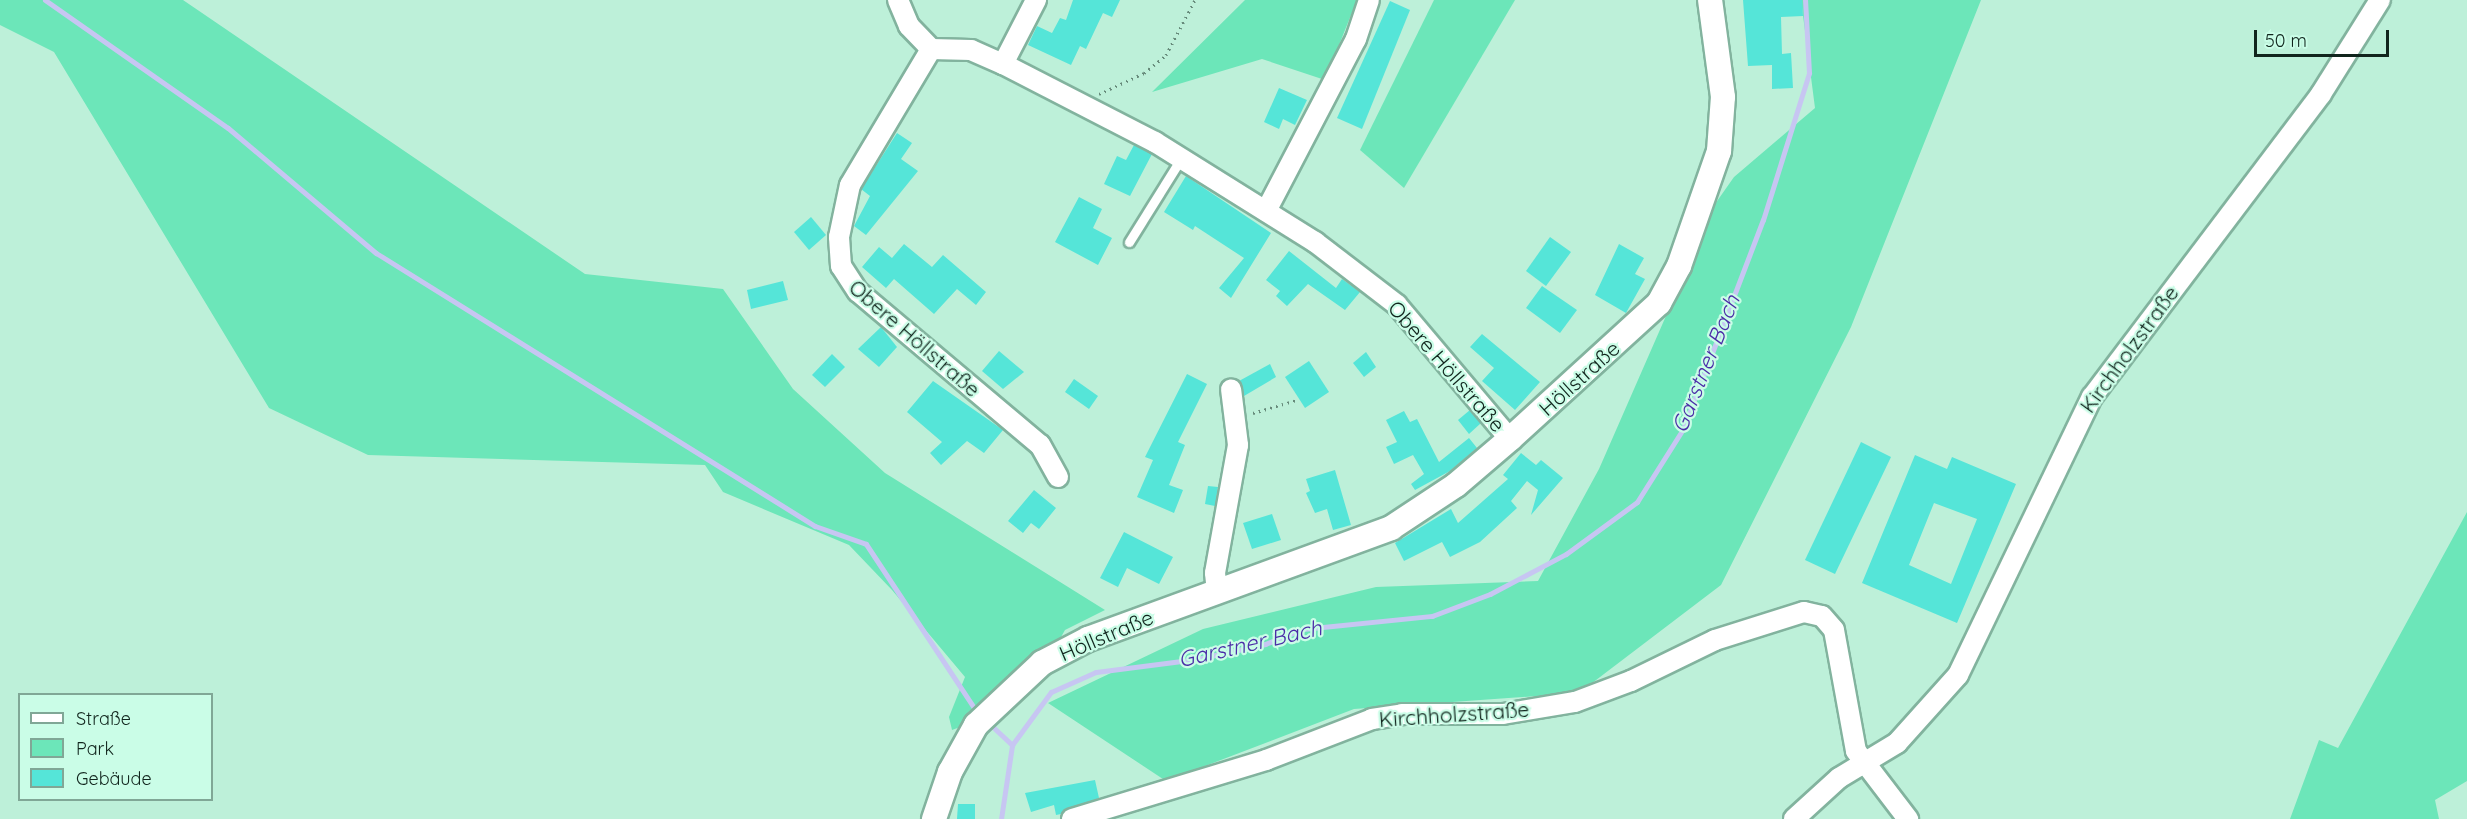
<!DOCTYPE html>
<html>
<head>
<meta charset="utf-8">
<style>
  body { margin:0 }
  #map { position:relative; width:2467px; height:819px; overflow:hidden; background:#bdf0d9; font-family:Quicksand,sans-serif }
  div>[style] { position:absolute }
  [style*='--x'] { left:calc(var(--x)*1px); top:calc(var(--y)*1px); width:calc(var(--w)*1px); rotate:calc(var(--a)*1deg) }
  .green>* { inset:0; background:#6ce6b9 }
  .stream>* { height:5px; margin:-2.5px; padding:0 2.5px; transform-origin:2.5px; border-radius:2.5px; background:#c7c6f2 }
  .building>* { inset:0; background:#55e5d8 }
  .path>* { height:3px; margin-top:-1.5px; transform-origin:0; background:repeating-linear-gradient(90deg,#668a7a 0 1.5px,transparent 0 6px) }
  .roads { filter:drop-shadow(2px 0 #82b39e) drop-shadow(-2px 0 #82b39e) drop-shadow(0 2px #82b39e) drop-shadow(0 -2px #82b39e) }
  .service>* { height:9px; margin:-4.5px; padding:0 4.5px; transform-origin:4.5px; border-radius:4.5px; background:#fff }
  .minor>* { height:20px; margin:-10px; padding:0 10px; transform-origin:10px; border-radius:10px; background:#fff }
  .tertiary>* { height:24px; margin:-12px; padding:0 12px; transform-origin:12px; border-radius:12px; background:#fff }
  span { translate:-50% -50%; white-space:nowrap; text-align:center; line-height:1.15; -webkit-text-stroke:4.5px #cafde7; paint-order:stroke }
  .street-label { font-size:21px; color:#11251d }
  .water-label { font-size:22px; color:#4b2ca8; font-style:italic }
  .legend { position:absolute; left:18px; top:693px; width:195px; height:108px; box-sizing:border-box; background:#cafde7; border:2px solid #80a796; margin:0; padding:8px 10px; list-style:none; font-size:18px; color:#11251d }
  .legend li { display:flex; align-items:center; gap:12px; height:30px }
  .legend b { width:30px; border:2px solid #80a796 }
  .scale { position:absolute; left:2254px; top:30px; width:135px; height:27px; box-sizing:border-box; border:3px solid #11251d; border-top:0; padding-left:8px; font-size:18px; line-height:21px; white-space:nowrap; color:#11251d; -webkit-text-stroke:4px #cafde7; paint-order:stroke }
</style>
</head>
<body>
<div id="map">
  <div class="green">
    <div style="clip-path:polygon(0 0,183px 0,585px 274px,723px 289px,793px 389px,885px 473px,1105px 610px,1065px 630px,1057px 644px,993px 691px,963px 726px,952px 730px,949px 717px,965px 677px,892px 590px,849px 545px,723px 492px,705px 465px,368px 455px,269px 408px,54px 52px,0 25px)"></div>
    <div style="clip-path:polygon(1245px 0,1357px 0,1325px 80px,1262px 59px,1152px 92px)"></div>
    <div style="clip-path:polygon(1434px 0,1515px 0,1404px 188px,1360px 150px)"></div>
    <div style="clip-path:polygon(1801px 0,1981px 0,1851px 327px,1721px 585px,1579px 693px,1354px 709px,1166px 781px,1048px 703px,1203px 629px,1376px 587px,1538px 581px,1599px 469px,1715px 204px,1734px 177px,1815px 108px)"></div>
    <div style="clip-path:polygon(2467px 512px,2467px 781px,2435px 800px,2439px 819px,2290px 819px,2319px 740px,2338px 748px)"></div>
  </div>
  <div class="stream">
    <div style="--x:45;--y:0;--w:223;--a:35"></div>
    <div style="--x:228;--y:128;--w:194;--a:40.2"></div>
    <div style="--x:376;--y:253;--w:517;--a:31.88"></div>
    <div style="--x:815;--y:526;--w:54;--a:19.4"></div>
    <div style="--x:866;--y:544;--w:196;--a:56.6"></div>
    <div style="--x:994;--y:728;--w:25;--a:43"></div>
    <div style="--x:1001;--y:819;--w:75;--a:-81.5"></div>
    <div style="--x:1012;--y:745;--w:66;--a:-53.7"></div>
    <div style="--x:1051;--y:692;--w:49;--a:-24"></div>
    <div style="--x:1096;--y:672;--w:102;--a:-7.3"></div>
    <div style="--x:1197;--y:659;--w:70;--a:-12.4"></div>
    <div style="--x:1265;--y:644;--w:41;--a:-21.5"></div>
    <div style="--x:1303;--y:629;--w:130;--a:-5.8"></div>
    <div style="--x:1432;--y:616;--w:62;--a:-20.8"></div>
    <div style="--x:1490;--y:594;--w:86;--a:-27.8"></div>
    <div style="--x:1566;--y:554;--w:88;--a:-36.2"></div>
    <div style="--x:1637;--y:502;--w:86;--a:-57.8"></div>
    <div style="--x:1683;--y:429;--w:224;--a:-69.1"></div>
    <div style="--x:1763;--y:220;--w:154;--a:-72.6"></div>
    <div style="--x:1809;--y:73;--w:73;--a:-93.1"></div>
  </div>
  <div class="building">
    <div style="clip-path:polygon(1073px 0,1120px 0,1112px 17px,1103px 13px,1086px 49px,1080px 46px,1071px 65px,1028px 45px,1037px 26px,1052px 33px,1060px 18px,1066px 20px)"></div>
    <div style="clip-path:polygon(1743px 0,1802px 0,1803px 16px,1781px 17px,1782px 54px,1791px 53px,1793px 88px,1772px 89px,1772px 65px,1748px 66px)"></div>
    <div style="clip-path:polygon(1390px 1px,1410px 10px,1362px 129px,1337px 118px)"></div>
    <div style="clip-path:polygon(1279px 88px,1307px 100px,1295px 125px,1283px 119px,1279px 129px,1264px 122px)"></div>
    <div style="clip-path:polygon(897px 133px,912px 143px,901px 159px,918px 171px,866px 235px,854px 226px,870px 196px,861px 189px)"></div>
    <div style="clip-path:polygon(1134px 145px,1152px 154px,1130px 196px,1104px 184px,1117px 156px,1126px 160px)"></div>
    <div style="clip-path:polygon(1186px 176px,1271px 233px,1231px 298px,1219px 288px,1244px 258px,1195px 226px,1193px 230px,1164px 212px)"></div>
    <div style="clip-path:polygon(1079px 197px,1102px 209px,1093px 228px,1112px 238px,1098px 265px,1055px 242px)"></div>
    <div style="clip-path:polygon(811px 217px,826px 235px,809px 250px,794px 232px)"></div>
    <div style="clip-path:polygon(1550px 237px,1571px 252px,1546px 286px,1526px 271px)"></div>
    <div style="clip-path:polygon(904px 244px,932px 267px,943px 255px,986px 292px,976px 305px,957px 289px,934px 314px,894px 279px,886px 288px,862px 267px,879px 247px,892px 258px)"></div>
    <div style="clip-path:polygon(1619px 244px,1644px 258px,1635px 274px,1645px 279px,1626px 313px,1595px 295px)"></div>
    <div style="clip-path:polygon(1289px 251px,1336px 288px,1342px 279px,1360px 292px,1345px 310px,1308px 284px,1287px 306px,1276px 296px,1280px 291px,1266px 280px)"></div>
    <div style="clip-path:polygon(783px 281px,788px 300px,751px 309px,747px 290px)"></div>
    <div style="clip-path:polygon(1542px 286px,1577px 310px,1560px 333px,1526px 308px)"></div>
    <div style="clip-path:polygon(881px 327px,897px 347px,879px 367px,858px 349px)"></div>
    <div style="clip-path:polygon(1482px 334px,1540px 382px,1515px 410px,1482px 381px,1494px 368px,1470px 347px)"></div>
    <div style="clip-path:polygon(999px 351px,1024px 372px,1003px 389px,982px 371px)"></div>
    <div style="clip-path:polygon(1366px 352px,1376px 367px,1364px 377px,1353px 363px)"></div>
    <div style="clip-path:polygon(832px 354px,845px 367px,825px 387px,812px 375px)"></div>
    <div style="clip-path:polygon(1309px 361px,1329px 392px,1305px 408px,1285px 377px)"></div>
    <div style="clip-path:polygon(1270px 364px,1276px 377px,1244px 396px,1239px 381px)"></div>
    <div style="clip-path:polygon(1187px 374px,1207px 384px,1178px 442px,1185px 445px,1169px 485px,1183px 490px,1174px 513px,1137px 497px,1153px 460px,1145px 457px)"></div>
    <div style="clip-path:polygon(1074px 379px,1098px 396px,1089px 409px,1065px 392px)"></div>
    <div style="clip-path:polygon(933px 381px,1003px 430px,984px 453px,967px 441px,941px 465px,930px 453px,942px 442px,907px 412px)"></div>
    <div style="clip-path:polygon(1470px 410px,1481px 423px,1469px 434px,1458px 420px)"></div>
    <div style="clip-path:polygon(1404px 411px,1410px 422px,1417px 419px,1439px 462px,1469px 438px,1477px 448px,1450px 471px,1415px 490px,1411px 484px,1424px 474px,1413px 455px,1394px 464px,1386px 447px,1397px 442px,1386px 420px)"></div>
    <div style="clip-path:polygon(1861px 442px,1891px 457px,1835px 574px,1805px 560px)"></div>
    <div style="clip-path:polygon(1521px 453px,1536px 465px,1541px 460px,1563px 478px,1531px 515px,1538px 490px,1527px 481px,1511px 501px,1517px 508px,1480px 542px,1450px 557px,1442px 542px,1404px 561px,1395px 543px,1451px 509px,1458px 523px,1508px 479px,1503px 475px)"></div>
    <div style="clip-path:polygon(evenodd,1915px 455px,1947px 469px,1952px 457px,2016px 484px,1957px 623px,1862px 583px,1915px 455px,1934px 503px,1977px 519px,1951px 584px,1909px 565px,1934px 503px)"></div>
    <div style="clip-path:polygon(1335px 470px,1351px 525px,1333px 530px,1327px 509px,1315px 513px,1306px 493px,1310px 491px,1306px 479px)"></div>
    <div style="clip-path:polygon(1208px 486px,1218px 487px,1215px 506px,1205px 504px)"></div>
    <div style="clip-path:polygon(1034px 490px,1056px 508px,1039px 529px,1031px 523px,1023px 533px,1008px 521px)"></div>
    <div style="clip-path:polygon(1272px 514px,1281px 540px,1252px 549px,1243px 523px)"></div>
    <div style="clip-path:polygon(1124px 532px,1173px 557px,1159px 584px,1127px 568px,1118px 587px,1100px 578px)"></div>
    <div style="clip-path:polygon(1095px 780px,1099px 798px,1061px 814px,1056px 815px,1054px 805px,1031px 812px,1025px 793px)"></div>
    <div style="clip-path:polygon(958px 804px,975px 804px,975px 819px,957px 819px)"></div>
  </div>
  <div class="path">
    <div style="--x:1099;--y:94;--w:50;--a:-25"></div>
    <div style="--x:1144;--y:73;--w:28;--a:-39"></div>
    <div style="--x:1166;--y:55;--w:62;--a:-62.2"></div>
    <div style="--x:1253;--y:413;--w:46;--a:-16.5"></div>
  </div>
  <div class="roads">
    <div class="service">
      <div style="--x:1129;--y:242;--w:100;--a:-58.1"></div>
    </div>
    <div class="minor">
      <div style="--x:898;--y:0;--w:28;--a:67"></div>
      <div style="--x:909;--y:26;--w:32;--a:46"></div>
      <div style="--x:1003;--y:64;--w:72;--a:-62.7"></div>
      <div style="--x:1266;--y:211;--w:194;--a:-62.4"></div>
      <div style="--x:1356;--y:39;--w:41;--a:-71.6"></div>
      <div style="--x:1058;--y:477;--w:37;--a:-119"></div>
      <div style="--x:1040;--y:445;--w:238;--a:-139.9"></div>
      <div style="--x:858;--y:292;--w:31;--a:-123"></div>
      <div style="--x:841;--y:266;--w:29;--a:-94"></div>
      <div style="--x:839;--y:237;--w:53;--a:-78.1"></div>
      <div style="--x:850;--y:185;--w:158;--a:-59.2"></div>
      <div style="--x:931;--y:49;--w:40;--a:1.4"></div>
      <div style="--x:971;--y:50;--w:35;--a:24"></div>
      <div style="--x:1003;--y:64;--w:171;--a:27.2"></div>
      <div style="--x:1155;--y:142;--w:189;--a:32"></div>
      <div style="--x:1315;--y:242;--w:103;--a:37.5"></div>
      <div style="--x:1397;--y:305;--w:175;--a:49.9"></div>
      <div style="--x:1217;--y:592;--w:19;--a:-96"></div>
      <div style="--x:1215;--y:573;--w:130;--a:-79.8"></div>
      <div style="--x:1238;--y:445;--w:56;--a:-97.1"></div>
      <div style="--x:1072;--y:819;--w:203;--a:-16.9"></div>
      <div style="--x:1266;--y:760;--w:114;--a:-21.1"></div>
      <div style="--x:1372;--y:719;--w:30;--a:-9"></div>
      <div style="--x:1402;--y:714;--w:101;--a:0"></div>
      <div style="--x:1503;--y:714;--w:73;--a:-9.5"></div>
      <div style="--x:1575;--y:702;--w:60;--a:-20.6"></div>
      <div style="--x:1631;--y:681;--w:93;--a:-26"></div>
      <div style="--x:1715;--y:640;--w:93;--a:-17.5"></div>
      <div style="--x:1804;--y:612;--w:18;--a:13"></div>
      <div style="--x:1822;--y:616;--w:18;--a:49"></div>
      <div style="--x:1834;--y:630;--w:123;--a:79.7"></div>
      <div style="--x:1856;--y:751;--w:86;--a:52.6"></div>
      <div style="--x:1794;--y:819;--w:61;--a:-42.3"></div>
      <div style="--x:1839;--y:778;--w:68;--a:-31.1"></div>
      <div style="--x:1897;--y:743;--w:91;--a:-48.1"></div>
      <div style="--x:1958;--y:675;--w:309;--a:-64.3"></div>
      <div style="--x:2092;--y:397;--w:380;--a:-52.9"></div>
      <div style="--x:2321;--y:94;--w:111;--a:-57.9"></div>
    </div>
    <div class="tertiary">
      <div style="--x:934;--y:819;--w:50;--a:-71.2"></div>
      <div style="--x:950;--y:772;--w:54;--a:-61"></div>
      <div style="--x:976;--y:725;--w:91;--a:-43.2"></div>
      <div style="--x:1042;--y:663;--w:52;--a:-27.6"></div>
      <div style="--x:1088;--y:639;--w:323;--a:-20.1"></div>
      <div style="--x:1391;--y:528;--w:78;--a:-33.5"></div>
      <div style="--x:1456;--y:485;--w:71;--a:-40.4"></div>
      <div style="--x:1510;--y:439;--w:202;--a:-42.4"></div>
      <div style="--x:1659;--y:303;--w:42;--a:-61.6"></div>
      <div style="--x:1679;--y:266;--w:122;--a:-70.8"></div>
      <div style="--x:1719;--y:151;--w:54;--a:-85.8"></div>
      <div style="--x:1723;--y:97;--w:98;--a:-97.6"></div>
    </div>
  </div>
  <div class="street-label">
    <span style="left:915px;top:338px;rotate:41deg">Obere Höllstraße</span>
    <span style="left:2129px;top:349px;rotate:-54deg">Kirchholzstraße</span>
    <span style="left:1447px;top:366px;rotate:49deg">Obere Höllstraße</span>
    <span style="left:1579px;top:378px;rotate:-42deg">Höllstraße</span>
    <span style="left:1106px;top:635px;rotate:-23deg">Höllstraße</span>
    <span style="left:1454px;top:714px;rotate:-4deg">Kirchholzstraße</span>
  </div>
  <div class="water-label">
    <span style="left:1706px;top:364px;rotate:-68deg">Garstner Bach</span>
    <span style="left:1250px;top:644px;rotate:-13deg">Garstner Bach</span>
  </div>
  <ul class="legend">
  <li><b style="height:8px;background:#fff"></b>Straße</li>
  <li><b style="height:16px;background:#6ce6b9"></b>Park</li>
  <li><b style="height:16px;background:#55e5d8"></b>Gebäude</li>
  </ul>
  <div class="scale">50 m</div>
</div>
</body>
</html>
